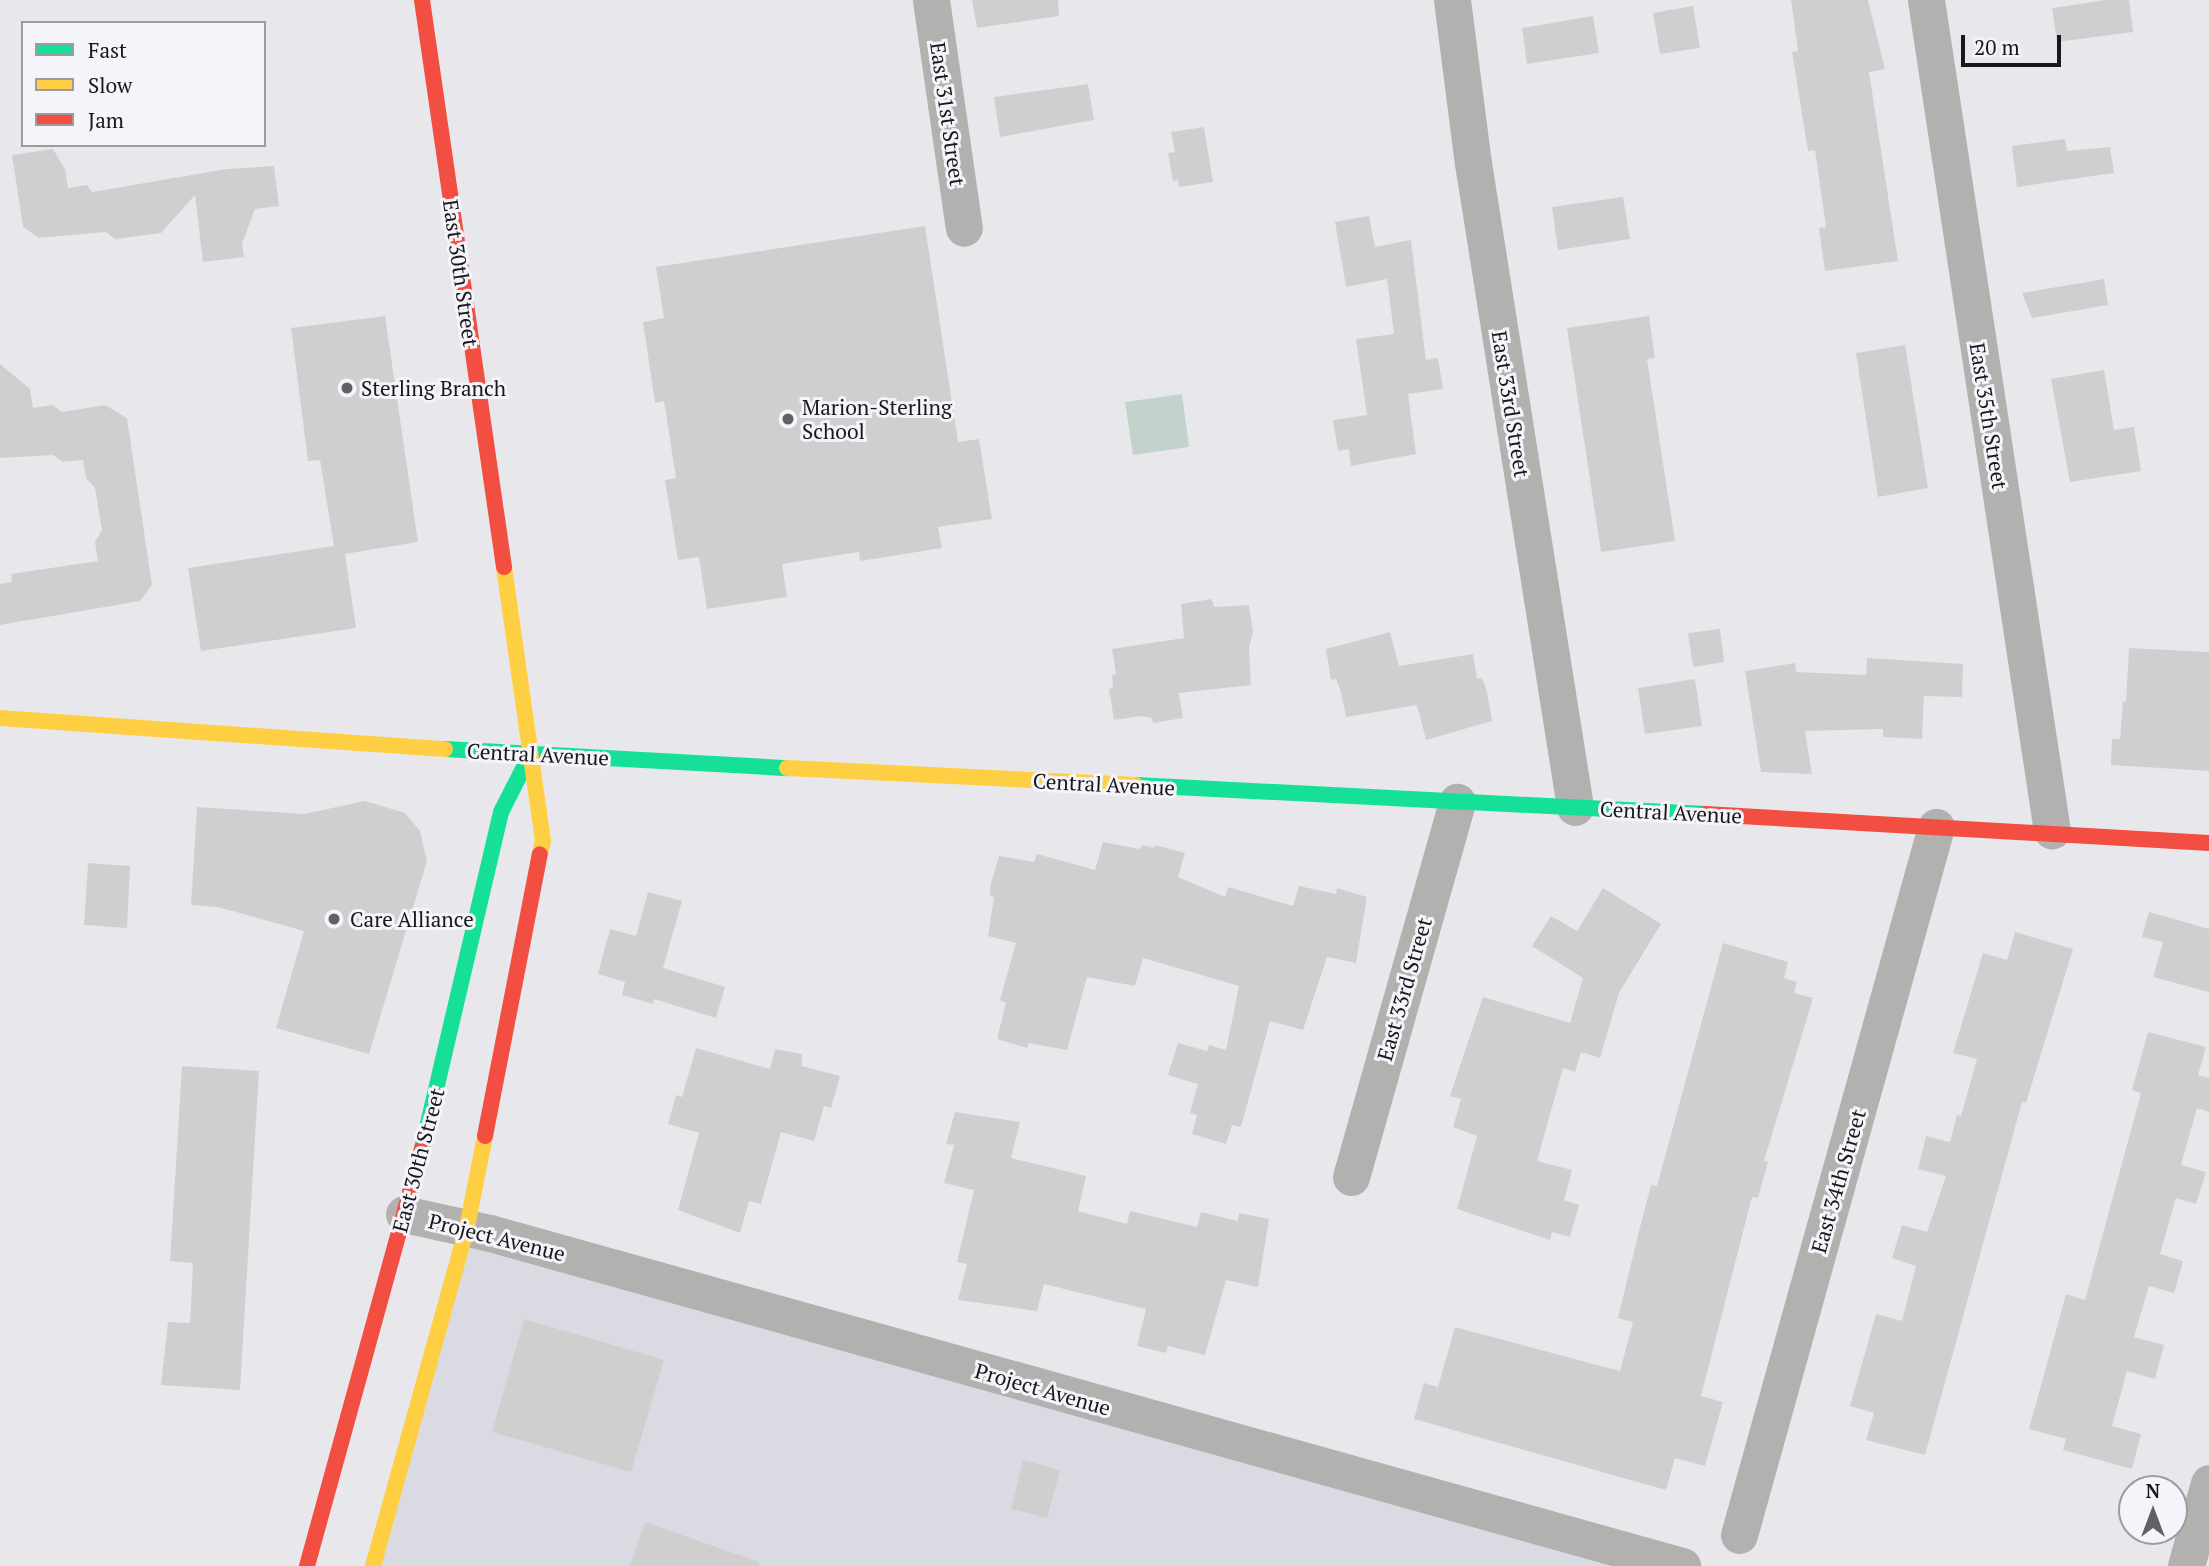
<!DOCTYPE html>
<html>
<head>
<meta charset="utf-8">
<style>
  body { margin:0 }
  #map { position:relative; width:2209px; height:1566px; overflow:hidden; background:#e8e8ec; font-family:"PT Serif",serif }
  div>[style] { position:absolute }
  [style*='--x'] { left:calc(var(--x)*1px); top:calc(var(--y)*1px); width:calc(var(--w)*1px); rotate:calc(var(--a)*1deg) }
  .built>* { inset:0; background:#dadae3 }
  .green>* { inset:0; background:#c1d3cb }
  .building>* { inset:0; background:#d0cfd0 }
  .street>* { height:37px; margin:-18.5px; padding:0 18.5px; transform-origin:18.5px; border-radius:18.5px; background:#b2b1b0 }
  .fast>* { height:16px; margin:-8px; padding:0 8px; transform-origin:8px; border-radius:8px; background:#16e098 }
  .slow>* { height:16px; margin:-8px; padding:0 8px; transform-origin:8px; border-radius:8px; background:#ffcf43 }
  .jam>* { height:16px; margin:-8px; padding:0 8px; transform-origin:8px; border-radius:8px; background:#f24e42 }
  .dots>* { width:19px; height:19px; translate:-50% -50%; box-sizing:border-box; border:4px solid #f4f4fa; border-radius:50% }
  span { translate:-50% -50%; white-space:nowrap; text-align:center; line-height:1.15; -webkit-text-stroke:6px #f4f4fa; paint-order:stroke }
  .street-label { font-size:21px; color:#18181a }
  .poi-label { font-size:21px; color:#18181a }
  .left { translate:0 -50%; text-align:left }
  .legend { position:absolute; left:21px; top:21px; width:245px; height:126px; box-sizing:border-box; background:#f4f4fa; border:2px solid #9c9ca0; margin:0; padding:9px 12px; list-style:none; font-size:21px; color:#18181a }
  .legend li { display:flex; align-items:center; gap:14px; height:35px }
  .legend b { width:35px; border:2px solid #9c9ca0 }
  .north { position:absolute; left:2118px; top:1475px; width:70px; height:70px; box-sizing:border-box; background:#f4f4fa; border:2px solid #9c9ca0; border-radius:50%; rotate:0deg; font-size:19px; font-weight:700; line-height:28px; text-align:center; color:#18181a }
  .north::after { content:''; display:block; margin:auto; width:24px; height:32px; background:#616164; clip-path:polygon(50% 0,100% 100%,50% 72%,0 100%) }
  .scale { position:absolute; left:1961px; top:35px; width:100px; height:32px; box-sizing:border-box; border:4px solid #18181a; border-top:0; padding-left:9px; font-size:21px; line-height:24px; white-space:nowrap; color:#18181a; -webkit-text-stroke:5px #f4f4fa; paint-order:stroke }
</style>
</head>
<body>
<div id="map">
  <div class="built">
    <div style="clip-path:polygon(467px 1227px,1682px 1566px,373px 1566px)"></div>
  </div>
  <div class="green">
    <div style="clip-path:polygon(1182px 394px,1189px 447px,1133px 455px,1125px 402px)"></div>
  </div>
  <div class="building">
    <div style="clip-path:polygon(972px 0,1058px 0,1059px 16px,977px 28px)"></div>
    <div style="clip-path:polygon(1791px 0,1868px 0,1885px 69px,1869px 72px,1898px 261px,1825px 271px,1819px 228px,1826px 227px,1815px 150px,1808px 151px,1792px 52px,1798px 51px)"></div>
    <div style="clip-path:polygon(2106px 0,2129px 0,2133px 32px,2057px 42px,2052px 8px)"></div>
    <div style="clip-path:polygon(1693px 6px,1700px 48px,1660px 54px,1653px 13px)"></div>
    <div style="clip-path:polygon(1593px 16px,1599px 53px,1527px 64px,1522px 28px)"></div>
    <div style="clip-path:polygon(1088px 84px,1094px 120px,1000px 137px,994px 97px)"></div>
    <div style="clip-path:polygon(1204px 127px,1213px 182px,1179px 187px,1178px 180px,1173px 181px,1168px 153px,1175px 152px,1171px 132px)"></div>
    <div style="clip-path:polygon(2065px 139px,2067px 151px,2110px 147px,2114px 173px,2017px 187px,2012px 146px)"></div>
    <div style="clip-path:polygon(53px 149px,65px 169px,68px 188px,87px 185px,92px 192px,227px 169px,274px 166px,279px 206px,255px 209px,242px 244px,244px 257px,203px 262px,195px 195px,161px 233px,115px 239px,106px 232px,39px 238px,23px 227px,12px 155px)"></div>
    <div style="clip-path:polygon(1623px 197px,1630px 239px,1558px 250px,1552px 207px)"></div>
    <div style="clip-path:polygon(1369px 216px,1375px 247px,1411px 240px,1426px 360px,1438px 358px,1443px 389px,1408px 394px,1416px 454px,1351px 466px,1349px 449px,1338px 451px,1333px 420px,1367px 415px,1356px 339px,1394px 334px,1387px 279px,1346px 287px,1335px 222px)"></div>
    <div style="clip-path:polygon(925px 226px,958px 442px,979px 439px,992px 519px,938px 527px,942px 548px,860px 561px,859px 552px,782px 564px,787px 597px,707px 609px,699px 557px,678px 560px,665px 480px,676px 478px,664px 401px,655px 403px,643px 322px,664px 318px,656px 267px)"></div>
    <div style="clip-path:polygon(2104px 279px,2108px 305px,2032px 318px,2022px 293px)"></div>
    <div style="clip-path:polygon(385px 316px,418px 542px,345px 554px,356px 628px,201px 651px,188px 568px,334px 546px,320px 460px,308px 461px,291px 328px)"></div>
    <div style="clip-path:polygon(1649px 316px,1655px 358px,1647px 359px,1675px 541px,1601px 552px,1567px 328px)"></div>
    <div style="clip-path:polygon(1905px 345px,1928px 488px,1878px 497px,1856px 353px)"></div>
    <div style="clip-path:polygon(0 364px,30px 389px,33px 408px,53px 405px,62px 412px,105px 405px,127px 418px,152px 585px,140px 601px,0 625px,0 584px,12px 582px,11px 574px,98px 561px,95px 542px,102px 530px,95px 488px,86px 478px,83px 460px,63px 462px,53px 455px,0 458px)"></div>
    <div style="clip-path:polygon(2104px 370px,2114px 430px,2134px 427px,2141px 471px,2070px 482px,2051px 379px)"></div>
    <div style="clip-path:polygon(1212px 599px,1214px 607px,1249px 605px,1253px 633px,1249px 647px,1251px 685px,1179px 693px,1183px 718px,1153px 723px,1152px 718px,1140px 716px,1114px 720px,1109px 689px,1113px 688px,1112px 675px,1116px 674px,1112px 649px,1184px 638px,1181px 604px)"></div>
    <div style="clip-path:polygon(1720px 629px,1724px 662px,1693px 667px,1688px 633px)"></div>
    <div style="clip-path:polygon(1390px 632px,1399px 666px,1473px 654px,1477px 679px,1482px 678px,1487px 691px,1492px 721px,1426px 740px,1417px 705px,1346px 717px,1341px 692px,1336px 679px,1331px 680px,1326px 649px)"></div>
    <div style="clip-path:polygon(2129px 648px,2209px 652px,2209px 771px,2111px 765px,2112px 739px,2120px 739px,2123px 701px,2126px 702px)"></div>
    <div style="clip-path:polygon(1867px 658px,1963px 664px,1962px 697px,1924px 696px,1922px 739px,1883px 737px,1883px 729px,1805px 731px,1812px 774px,1761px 772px,1745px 671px,1795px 663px,1796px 672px,1866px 675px)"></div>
    <div style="clip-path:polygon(1695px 679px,1702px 726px,1645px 734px,1638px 688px)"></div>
    <div style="clip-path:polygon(365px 801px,405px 813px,420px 831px,427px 861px,369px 1054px,276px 1028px,304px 931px,218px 907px,191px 905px,197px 807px,304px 814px)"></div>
    <div style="clip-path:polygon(1103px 842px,1140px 849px,1142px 845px,1154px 848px,1155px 845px,1185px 853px,1178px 877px,1225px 897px,1228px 887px,1293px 906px,1299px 886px,1336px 894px,1337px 888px,1367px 897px,1356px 963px,1327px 957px,1303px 1030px,1270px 1021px,1241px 1127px,1232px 1125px,1226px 1144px,1192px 1134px,1197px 1115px,1190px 1113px,1198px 1084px,1168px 1075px,1178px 1043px,1207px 1051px,1209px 1045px,1226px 1050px,1239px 986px,1143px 958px,1135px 986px,1087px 977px,1067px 1050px,1029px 1043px,1027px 1048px,997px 1039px,1006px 1003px,1000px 1000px,1016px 943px,988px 936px,994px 897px,990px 896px,991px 883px,999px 856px,1034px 862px,1037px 854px,1095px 870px)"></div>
    <div style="clip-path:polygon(88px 863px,130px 866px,127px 928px,84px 925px)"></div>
    <div style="clip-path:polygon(1603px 888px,1661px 924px,1619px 993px,1600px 1058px,1581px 1052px,1575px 1072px,1563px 1068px,1537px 1161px,1572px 1170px,1564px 1200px,1579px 1205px,1570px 1237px,1552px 1232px,1550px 1240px,1457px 1209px,1477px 1136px,1453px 1127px,1461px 1099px,1450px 1096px,1483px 997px,1570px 1023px,1583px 978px,1532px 946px,1551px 916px,1577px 931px)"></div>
    <div style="clip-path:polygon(648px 892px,682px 901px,663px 968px,725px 987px,716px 1018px,654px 999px,653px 1004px,622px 995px,625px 982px,598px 974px,610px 929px,636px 936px)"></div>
    <div style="clip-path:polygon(2149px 912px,2209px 929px,2209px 992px,2153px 977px,2163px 942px,2142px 937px)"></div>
    <div style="clip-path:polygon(2015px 932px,2073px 949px,2026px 1103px,2022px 1102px,1925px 1455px,1866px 1440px,1874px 1413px,1850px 1406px,1876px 1314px,1902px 1321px,1916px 1266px,1892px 1258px,1902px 1225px,1927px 1232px,1946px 1176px,1918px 1169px,1926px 1136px,1950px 1142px,1957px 1115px,1961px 1116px,1977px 1059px,1953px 1053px,1983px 953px,2007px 960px)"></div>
    <div style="clip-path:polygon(1723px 943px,1788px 962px,1784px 978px,1797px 982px,1794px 993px,1813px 998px,1764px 1161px,1768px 1162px,1758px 1198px,1752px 1197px,1701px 1396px,1723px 1402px,1705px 1466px,1675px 1458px,1666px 1490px,1414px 1419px,1424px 1383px,1438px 1387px,1455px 1327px,1620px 1371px,1633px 1322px,1618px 1318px,1638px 1235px,1651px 1185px,1657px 1186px)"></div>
    <div style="clip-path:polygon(2148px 1032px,2206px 1047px,2198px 1075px,2209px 1078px,2209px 1112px,2197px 1108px,2181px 1165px,2206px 1172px,2196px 1204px,2176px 1198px,2160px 1254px,2183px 1261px,2174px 1293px,2149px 1286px,2134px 1337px,2164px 1345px,2155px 1379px,2127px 1371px,2112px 1426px,2141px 1434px,2132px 1469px,2063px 1450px,2066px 1439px,2029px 1429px,2066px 1294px,2085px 1300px,2141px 1093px,2132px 1090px)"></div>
    <div style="clip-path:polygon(696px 1048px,770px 1069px,775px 1049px,802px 1054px,802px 1066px,840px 1076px,831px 1108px,824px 1106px,814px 1141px,781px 1132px,761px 1204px,749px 1201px,740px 1233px,678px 1210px,699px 1133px,668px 1124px,676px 1095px,682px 1097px)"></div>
    <div style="clip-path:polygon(182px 1066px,259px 1071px,240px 1390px,161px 1385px,168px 1322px,190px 1323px,193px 1263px,170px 1261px)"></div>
    <div style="clip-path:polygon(955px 1112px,1020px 1122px,1011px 1158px,1086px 1176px,1078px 1211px,1127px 1224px,1130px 1211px,1197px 1227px,1201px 1212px,1238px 1221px,1239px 1213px,1269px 1219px,1258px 1287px,1226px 1280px,1205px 1355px,1168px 1346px,1166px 1353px,1137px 1346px,1146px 1309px,1044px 1284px,1037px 1311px,958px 1300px,967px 1264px,957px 1262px,974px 1190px,944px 1183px,954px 1145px,946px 1144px)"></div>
    <div style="clip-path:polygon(524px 1319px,664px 1360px,631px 1472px,492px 1432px)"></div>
    <div style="clip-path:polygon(1023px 1460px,1060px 1470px,1047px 1518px,1011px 1509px)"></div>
    <div style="clip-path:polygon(645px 1522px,759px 1562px,759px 1566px,630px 1566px)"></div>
  </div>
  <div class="street">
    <div style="--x:931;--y:0;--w:230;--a:81.8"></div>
    <div style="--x:1452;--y:0;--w:164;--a:82.7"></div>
    <div style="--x:1473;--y:163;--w:652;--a:81"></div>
    <div style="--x:1926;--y:0;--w:840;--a:81.38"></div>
    <div style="--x:1351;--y:1177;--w:390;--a:-74.2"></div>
    <div style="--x:404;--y:1214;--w:88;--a:12.5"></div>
    <div style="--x:490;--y:1233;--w:1238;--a:15.61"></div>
    <div style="--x:1739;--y:1535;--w:735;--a:-74.45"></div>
    <div style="--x:2186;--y:1566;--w:86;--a:-74.5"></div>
  </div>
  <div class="fast">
    <div style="--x:445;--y:749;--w:343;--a:3.2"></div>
    <div style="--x:1136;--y:785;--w:570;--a:2.92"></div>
    <div style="--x:422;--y:1149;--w:346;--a:-76.8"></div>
    <div style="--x:501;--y:812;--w:64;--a:-63"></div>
  </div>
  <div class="slow">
    <div style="--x:504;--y:567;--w:277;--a:81.9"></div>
    <div style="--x:543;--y:841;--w:13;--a:103"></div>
    <div style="--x:0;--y:718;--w:446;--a:4"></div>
    <div style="--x:787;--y:768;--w:349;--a:2.8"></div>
    <div style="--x:373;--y:1566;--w:352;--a:-74.5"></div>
    <div style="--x:467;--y:1227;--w:93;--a:-78.8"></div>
  </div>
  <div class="jam">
    <div style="--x:422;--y:0;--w:573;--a:81.77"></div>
    <div style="--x:1705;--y:814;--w:505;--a:3.29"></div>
    <div style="--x:485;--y:1136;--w:287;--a:-79"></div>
    <div style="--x:307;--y:1566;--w:433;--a:-74.6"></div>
  </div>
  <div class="dots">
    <div style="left:347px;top:388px;background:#616164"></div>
    <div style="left:788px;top:419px;background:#616164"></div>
    <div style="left:334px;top:919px;background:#616164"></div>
  </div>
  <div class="street-label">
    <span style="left:948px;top:114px;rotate:82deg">East 31st Street</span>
    <span style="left:461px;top:273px;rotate:82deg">East 30th Street</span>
    <span style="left:1511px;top:404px;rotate:81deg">East 33rd Street</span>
    <span style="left:1989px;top:416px;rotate:81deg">East 35th Street</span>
    <span style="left:538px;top:754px;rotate:3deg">Central Avenue</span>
    <span style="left:1104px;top:784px;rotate:3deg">Central Avenue</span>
    <span style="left:1671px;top:812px;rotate:3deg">Central Avenue</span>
    <span style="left:1404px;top:989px;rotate:-74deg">East 33rd Street</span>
    <span style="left:418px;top:1160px;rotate:-75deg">East 30th Street</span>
    <span style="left:1838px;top:1181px;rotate:-74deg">East 34th Street</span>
    <span style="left:497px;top:1237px;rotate:14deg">Project Avenue</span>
    <span style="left:1043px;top:1389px;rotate:16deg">Project Avenue</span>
  </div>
  <div class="poi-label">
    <span class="left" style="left:361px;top:388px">Sterling Branch</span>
    <span class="left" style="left:802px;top:419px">Marion-Sterling<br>School</span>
    <span class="left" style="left:350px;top:919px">Care Alliance</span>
  </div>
  <ul class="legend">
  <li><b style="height:9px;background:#16e098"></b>Fast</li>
  <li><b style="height:9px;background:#ffcf43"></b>Slow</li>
  <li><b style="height:9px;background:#f24e42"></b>Jam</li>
  </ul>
  <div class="north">N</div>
  <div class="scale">20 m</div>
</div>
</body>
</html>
